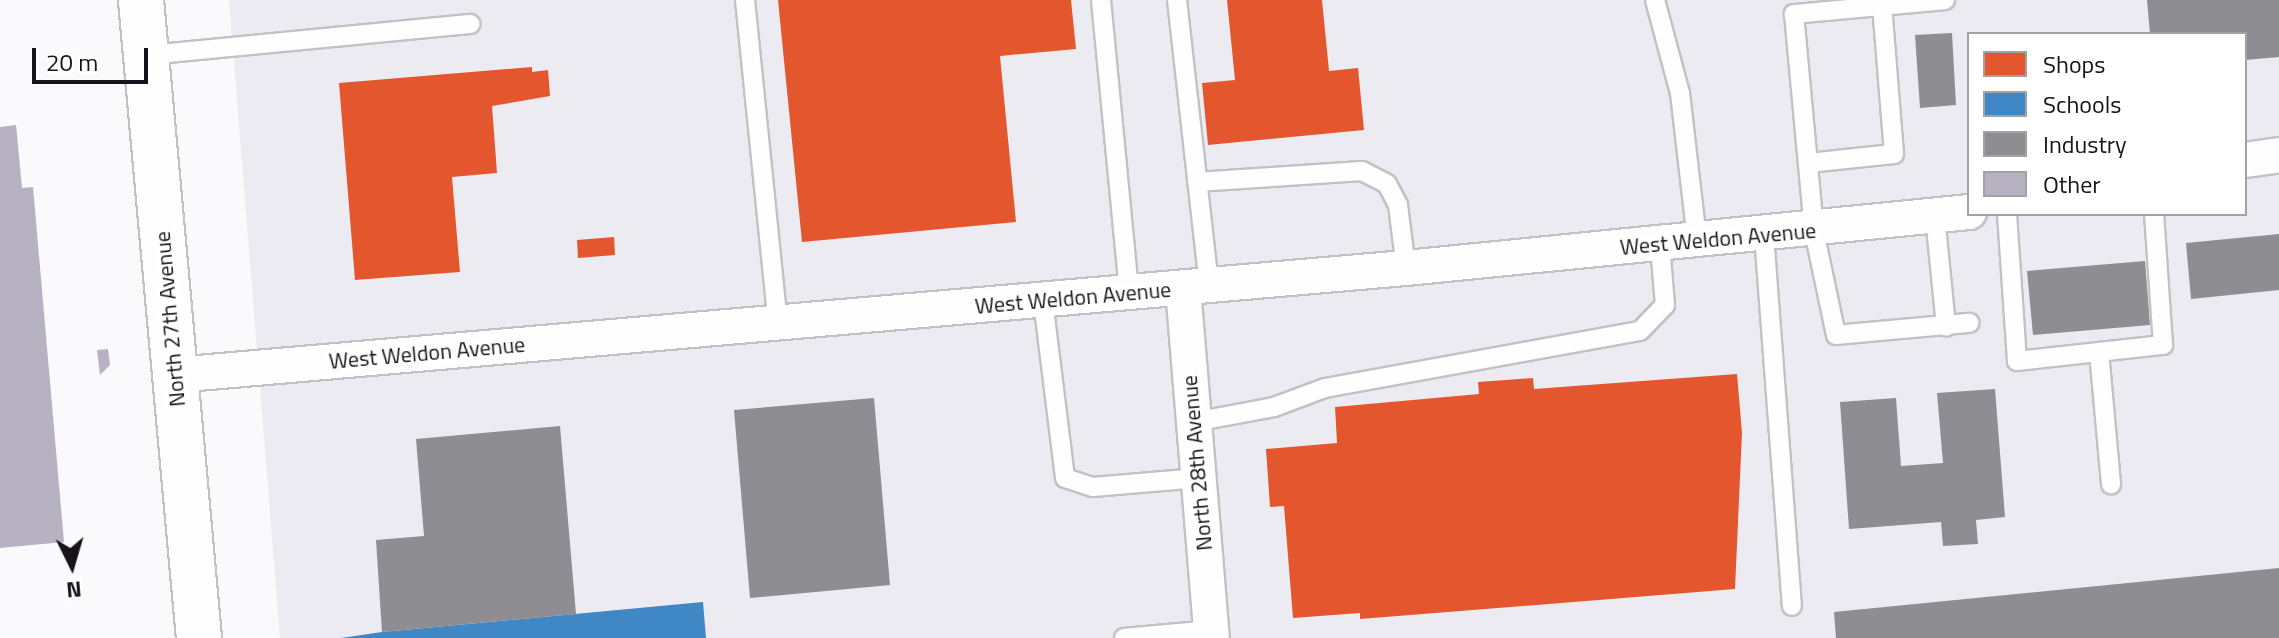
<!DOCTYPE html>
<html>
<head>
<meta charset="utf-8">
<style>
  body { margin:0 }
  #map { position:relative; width:2279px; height:638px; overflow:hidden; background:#faf9fb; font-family:"Titillium Web",sans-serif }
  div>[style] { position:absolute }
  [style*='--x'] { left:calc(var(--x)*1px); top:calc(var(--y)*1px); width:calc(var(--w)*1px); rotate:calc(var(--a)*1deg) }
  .built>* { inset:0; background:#edebf2 }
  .shops>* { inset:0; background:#e4572e }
  .schools>* { inset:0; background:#3f88c5 }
  .industry>* { inset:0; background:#8d8d92 }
  .building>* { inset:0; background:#b7b2c1 }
  .roads { filter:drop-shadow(2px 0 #c3c1c6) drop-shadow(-2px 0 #c3c1c6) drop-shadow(0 2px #c3c1c6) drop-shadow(0 -2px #c3c1c6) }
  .service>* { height:18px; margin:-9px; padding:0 9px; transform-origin:9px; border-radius:9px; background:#fefefe }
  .minor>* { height:34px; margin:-17px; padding:0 17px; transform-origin:17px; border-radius:17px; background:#fefefe }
  .secondary>* { height:44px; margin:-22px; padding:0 22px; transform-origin:22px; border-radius:22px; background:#fefefe }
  span { translate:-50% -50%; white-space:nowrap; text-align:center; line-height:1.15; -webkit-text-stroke:8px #fff; paint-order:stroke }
  .street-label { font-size:22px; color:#16131b }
  .legend { position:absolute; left:1967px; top:32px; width:280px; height:184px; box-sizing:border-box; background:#fff; border:2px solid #a2a1a4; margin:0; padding:10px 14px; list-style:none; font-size:24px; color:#16131b }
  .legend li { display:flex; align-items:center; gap:16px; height:40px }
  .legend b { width:40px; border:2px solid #a2a1a4 }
  .north { position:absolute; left:32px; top:526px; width:80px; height:80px; -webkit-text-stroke:6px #fff; paint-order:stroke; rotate:175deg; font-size:22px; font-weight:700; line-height:32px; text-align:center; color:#16131b }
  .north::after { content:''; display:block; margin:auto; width:28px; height:36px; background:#16131b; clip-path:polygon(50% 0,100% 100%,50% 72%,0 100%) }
  .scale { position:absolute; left:32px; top:48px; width:116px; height:36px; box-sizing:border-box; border:4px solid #16131b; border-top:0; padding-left:10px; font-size:24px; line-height:28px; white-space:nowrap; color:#16131b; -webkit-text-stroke:6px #fff; paint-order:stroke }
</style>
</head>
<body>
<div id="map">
  <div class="built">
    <div style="clip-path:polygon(evenodd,229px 0,2279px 0,2279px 638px,280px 638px,229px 0,1969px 34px,2245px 34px,2245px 214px,1969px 214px,1969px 34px)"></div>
  </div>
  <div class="shops">
    <div style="clip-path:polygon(778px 0,1071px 0,1076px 49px,1000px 56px,1016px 222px,802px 242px)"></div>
    <div style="clip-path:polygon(1227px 0,1322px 0,1329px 71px,1358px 68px,1364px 130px,1208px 145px,1202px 83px,1235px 80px)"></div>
    <div style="clip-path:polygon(532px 67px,532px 72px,548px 70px,550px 96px,492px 106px,497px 173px,452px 177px,460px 272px,355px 280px,339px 83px)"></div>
    <div style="clip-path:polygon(614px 237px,615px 255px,578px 258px,577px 240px)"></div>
    <div style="clip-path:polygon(1737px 374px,1742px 433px,1735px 589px,1360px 619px,1360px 613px,1293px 618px,1284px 506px,1270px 507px,1266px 449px,1337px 443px,1335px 407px,1479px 394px,1478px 382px,1533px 378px,1534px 389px)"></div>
  </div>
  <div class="schools">
    <div style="clip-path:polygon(703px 602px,706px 638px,341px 638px,382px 632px)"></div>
  </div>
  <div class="industry">
    <div style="clip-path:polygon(2147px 0,2279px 0,2279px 57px,2245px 60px,2245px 34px,2150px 34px)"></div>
    <div style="clip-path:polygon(1952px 33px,1956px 105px,1920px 108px,1915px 35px)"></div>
    <div style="clip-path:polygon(2279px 234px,2279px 290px,2191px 299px,2186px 243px)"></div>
    <div style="clip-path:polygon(2145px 261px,2150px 325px,2033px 335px,2027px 271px)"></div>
    <div style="clip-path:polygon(1995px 389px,2005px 517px,1976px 520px,1978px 544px,1943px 546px,1941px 522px,1849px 529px,1840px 402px,1896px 398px,1901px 466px,1943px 463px,1937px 393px)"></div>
    <div style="clip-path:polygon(874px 398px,890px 585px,750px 598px,734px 410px)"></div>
    <div style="clip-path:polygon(560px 426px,576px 614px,382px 632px,376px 540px,424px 536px,416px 439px)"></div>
    <div style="clip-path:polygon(2279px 568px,2279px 638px,1836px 638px,1834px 612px)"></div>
  </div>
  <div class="building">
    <div style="clip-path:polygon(16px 125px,22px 188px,33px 187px,64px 542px,0 548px,0 127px)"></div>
    <div style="clip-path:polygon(108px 349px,110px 365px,100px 375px,97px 350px)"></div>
  </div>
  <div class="roads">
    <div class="service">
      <div style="--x:745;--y:0;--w:325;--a:84.2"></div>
      <div style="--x:1101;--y:0;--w:294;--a:84.5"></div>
      <div style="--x:1177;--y:0;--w:288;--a:83.6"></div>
      <div style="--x:1655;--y:0;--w:96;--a:75"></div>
      <div style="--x:1680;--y:93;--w:149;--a:83.4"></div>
      <div style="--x:1945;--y:0;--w:152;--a:174.7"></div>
      <div style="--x:1794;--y:14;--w:218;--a:84.7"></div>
      <div style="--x:1814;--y:231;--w:106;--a:78.1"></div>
      <div style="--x:1836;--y:335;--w:134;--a:-5.2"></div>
      <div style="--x:148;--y:55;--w:324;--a:-5.5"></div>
      <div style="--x:1808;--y:163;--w:86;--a:-6"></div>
      <div style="--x:1894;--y:154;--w:148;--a:-94.6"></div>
      <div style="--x:1197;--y:182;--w:165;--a:-3.8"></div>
      <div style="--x:1362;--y:171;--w:28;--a:27"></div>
      <div style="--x:1387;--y:184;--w:24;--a:62"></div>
      <div style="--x:1398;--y:205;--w:64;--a:82.8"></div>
      <div style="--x:2007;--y:214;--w:147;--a:86.1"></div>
      <div style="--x:2017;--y:361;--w:147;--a:-6.3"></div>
      <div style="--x:2163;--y:345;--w:131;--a:-93.9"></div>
      <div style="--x:1935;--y:216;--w:111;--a:84.3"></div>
      <div style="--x:1764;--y:235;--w:372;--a:85.7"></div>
      <div style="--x:1043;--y:301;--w:178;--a:82.9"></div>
      <div style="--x:1065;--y:478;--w:29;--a:18"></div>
      <div style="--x:1093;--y:487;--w:106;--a:-4.9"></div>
      <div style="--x:2099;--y:352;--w:133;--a:84.8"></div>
      <div style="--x:1194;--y:422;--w:81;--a:-10.6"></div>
      <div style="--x:1274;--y:407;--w:54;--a:-20.4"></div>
      <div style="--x:1325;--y:388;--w:320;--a:-10.3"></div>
      <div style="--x:1640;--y:331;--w:36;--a:-46"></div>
      <div style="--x:1665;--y:305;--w:60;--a:-94.8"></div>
      <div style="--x:1124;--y:638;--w:87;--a:-5.3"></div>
    </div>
    <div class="minor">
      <div style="--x:2245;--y:160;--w:34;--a:-8"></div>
      <div style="--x:1183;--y:288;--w:351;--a:85.3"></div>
      <div style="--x:175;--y:375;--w:1236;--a:-4.97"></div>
      <div style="--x:1406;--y:268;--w:566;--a:-5.68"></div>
    </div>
    <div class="secondary">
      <div style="--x:141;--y:0;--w:641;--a:84.81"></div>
    </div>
  </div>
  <div class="street-label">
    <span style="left:1718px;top:239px;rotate:-5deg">West Weldon Avenue</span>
    <span style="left:1073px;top:298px;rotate:-5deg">West Weldon Avenue</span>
    <span style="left:170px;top:319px;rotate:-95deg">North 27th Avenue</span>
    <span style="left:427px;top:353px;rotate:-5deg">West Weldon Avenue</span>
    <span style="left:1197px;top:463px;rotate:-95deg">North 28th Avenue</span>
  </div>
  <ul class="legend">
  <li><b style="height:22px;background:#e4572e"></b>Shops</li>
  <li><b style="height:22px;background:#3f88c5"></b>Schools</li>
  <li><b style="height:22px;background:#8d8d92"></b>Industry</li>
  <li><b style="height:22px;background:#b7b2c1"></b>Other</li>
  </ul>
  <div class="north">N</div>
  <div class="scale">20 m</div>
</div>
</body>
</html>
